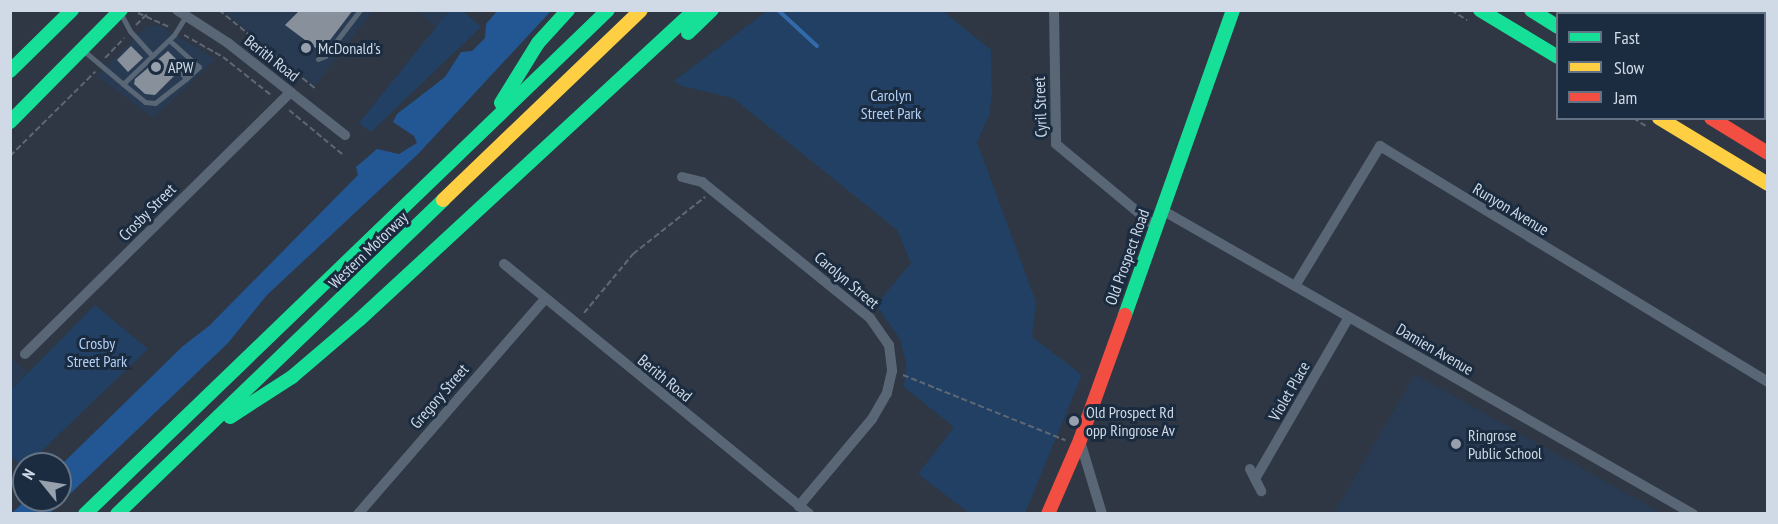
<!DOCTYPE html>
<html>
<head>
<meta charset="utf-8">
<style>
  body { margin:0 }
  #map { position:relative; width:1778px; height:524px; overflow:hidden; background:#2e3743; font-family:"PT Sans Narrow",sans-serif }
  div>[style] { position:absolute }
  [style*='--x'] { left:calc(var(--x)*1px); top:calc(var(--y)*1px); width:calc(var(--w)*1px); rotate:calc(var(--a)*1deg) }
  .built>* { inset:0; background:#283b53 }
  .green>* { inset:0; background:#214063 }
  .forest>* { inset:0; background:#225793 }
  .stream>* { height:4px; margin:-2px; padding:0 2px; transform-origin:2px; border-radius:2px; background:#336aa9 }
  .building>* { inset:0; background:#88919b }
  .path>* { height:2px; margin-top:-1px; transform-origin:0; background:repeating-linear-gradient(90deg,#5e6773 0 6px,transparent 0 9px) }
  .lane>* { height:5px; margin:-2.5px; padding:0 2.5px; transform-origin:2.5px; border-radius:2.5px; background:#596675 }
  .street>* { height:10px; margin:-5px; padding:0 5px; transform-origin:5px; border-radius:5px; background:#596675 }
  .fast>* { height:14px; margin:-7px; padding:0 7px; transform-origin:7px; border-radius:7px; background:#16e098 }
  .slow>* { height:14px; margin:-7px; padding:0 7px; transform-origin:7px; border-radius:7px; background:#ffcf43 }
  .jam>* { height:14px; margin:-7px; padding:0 7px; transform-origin:7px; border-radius:7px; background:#f24e42 }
  .dots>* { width:16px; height:16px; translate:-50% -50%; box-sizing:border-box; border:3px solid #1c2c40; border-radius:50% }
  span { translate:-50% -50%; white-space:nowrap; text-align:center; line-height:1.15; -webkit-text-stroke:6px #1c2c40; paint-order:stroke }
  .poi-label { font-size:16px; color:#d0dae7 }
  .left { translate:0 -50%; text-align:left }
  .street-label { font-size:16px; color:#d0dae7 }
  .park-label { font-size:16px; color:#b2d0f5 }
  .frame { position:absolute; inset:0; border:12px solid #d0dae7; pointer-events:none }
  .legend { position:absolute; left:1556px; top:12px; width:210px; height:108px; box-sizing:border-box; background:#1c2c40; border:2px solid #647283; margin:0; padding:8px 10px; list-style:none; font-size:18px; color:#d0dae7 }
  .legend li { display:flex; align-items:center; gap:12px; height:30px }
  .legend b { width:30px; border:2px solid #647283 }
  .north { position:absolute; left:12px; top:452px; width:60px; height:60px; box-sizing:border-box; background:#1c2c40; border:2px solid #647283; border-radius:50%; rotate:300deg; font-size:16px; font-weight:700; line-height:24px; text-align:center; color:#d0dae7 }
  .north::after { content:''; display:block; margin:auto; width:21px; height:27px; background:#97a1ae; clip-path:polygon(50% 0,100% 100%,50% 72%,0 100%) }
</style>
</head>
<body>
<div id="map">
  <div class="built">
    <div style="clip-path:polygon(223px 11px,373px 11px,315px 86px)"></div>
    <div style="clip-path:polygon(417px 11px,449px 11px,436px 27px)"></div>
    <div style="clip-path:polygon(158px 25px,216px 59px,153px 118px,97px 76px,147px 26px)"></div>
    <div style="clip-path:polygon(11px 358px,28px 372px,11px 390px)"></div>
    <div style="clip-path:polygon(1415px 374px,1661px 513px,1334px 513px)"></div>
  </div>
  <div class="green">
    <div style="clip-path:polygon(768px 10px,943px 11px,991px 50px,992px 94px,989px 116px,977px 142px,1036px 302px,1032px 337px,1082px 375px,1025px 513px,969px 513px,918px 474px,954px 427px,904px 387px,906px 363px,900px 339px,876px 305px,911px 263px,897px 230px,733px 98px,682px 86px,674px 81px)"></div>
    <div style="clip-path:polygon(449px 11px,463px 11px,481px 27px,371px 132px,359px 123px)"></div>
    <div style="clip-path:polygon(95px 305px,148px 349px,24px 468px,11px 457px,11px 390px)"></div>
  </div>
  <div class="forest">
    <div style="clip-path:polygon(497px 11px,551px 11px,419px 153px,267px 295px,228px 343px,50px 513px,12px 513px,26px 500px,60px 500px,60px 466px,183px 346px,209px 326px,358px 175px,356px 167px,377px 149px,399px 154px,417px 143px,414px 136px,393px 122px,397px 114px,445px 77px,461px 52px,472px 51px,485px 38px,486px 24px)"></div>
  </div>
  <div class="stream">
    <div style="--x:778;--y:10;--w:53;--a:42.7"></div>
  </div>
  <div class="building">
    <div style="clip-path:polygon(300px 10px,353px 10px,321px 52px,285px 25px)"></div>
    <div style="clip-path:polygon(131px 46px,143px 58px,128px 72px,117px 60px)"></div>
    <div style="clip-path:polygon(168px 51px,181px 64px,174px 68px,176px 74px,155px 95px,145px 94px,134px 84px,135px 79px)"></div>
  </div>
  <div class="path">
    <div style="--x:219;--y:10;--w:125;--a:39.2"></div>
    <div style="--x:1451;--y:10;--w:19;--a:32"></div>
    <div style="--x:138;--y:13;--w:34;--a:24"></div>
    <div style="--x:136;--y:25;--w:16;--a:-45"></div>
    <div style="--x:184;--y:35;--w:45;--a:29.4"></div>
    <div style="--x:223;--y:57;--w:61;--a:38.4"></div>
    <div style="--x:105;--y:58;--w:28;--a:-46"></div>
    <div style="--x:289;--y:110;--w:69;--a:39.7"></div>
    <div style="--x:1633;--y:118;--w:15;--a:32"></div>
    <div style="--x:10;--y:156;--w:120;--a:-44.7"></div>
    <div style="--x:584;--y:313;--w:77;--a:-50.3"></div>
    <div style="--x:633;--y:254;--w:92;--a:-38.4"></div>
    <div style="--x:903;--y:375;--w:175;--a:21.9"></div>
  </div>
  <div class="lane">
    <div style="--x:122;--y:16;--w:17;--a:62"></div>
    <div style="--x:130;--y:31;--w:31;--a:48"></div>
    <div style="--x:84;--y:51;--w:51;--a:40.2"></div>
    <div style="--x:123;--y:84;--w:71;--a:-43.9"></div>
    <div style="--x:174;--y:35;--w:22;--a:-58"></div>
    <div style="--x:318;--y:59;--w:8;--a:-23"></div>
    <div style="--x:325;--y:56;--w:58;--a:-52.7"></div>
    <div style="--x:179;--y:69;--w:12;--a:55"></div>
    <div style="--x:123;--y:84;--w:28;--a:39"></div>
    <div style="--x:145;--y:102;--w:10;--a:6"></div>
    <div style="--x:155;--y:103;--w:39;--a:-38"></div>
    <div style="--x:186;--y:79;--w:18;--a:-43"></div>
    <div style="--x:199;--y:67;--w:40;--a:-138"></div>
  </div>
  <div class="street">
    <div style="--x:177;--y:10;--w:61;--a:32.9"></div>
    <div style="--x:228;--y:43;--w:149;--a:38.2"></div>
    <div style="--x:1054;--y:10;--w:134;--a:89.1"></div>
    <div style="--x:1056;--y:144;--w:130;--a:39.7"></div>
    <div style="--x:682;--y:177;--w:21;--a:14"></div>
    <div style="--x:702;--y:182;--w:216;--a:39"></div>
    <div style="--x:870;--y:318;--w:33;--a:55"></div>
    <div style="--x:889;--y:345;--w:26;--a:83"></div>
    <div style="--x:892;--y:371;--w:23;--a:103"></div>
    <div style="--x:887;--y:393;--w:30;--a:120"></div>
    <div style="--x:872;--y:419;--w:114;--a:130"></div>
    <div style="--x:1162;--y:210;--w:612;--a:29.79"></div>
    <div style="--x:504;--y:264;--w:394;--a:39.3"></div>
    <div style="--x:1295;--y:286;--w:164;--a:-58.7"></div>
    <div style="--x:1380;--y:146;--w:454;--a:31.3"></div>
    <div style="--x:25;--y:354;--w:373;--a:-44.6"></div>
    <div style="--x:1080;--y:441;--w:76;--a:73.2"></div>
    <div style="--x:1250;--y:469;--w:25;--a:63"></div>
    <div style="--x:1255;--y:479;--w:187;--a:-59.9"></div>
    <div style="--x:358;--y:514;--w:284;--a:-49"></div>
  </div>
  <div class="fast">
    <div style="--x:1480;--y:10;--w:91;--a:31.1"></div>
    <div style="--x:1531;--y:10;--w:32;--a:32"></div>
    <div style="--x:688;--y:33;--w:33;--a:-44"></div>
    <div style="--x:10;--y:71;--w:87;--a:-44.5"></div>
    <div style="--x:501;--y:103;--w:70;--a:-58.3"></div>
    <div style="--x:538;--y:43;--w:45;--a:-47.7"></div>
    <div style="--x:10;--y:122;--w:158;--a:-45.3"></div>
    <div style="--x:1125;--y:315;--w:324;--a:-70.5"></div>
    <div style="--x:230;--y:417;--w:74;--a:-32.8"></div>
    <div style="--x:292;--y:377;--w:89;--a:-40.5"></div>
    <div style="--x:360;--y:319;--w:456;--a:-42.7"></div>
    <div style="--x:85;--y:514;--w:726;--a:-43.94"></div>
    <div style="--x:117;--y:514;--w:453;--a:-43.9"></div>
  </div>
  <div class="slow">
    <div style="--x:1659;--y:118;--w:127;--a:31.2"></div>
    <div style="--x:443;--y:200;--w:274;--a:-43.8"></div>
  </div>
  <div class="jam">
    <div style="--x:1711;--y:118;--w:67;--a:31.6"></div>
    <div style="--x:1048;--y:514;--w:81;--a:-66.6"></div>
    <div style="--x:1080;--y:440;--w:133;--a:-70.2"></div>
  </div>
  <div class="dots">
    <div style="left:306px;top:48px;background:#97a1ae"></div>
    <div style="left:156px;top:67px;background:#97a1ae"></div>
    <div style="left:1074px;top:421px;background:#97a1ae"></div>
    <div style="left:1456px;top:444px;background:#97a1ae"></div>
  </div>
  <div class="poi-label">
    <span class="left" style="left:318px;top:48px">McDonald's</span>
    <span class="left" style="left:168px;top:67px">APW</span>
    <span class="left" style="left:1086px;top:421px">Old Prospect Rd<br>opp Ringrose Av</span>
    <span class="left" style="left:1468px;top:444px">Ringrose<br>Public School</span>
  </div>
  <div class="street-label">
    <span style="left:272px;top:58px;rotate:38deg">Berith Road</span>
    <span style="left:1040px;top:107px;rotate:-92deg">Cyril Street</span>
    <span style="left:1511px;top:209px;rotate:31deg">Runyon Avenue</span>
    <span style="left:147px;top:212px;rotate:-45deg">Crosby Street</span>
    <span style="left:368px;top:250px;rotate:-44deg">Western Motorway</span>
    <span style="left:1127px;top:257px;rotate:-70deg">Old Prospect Road</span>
    <span style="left:847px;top:280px;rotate:40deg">Carolyn Street</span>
    <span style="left:1435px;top:349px;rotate:30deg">Damien Avenue</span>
    <span style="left:665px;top:378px;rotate:39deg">Berith Road</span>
    <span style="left:1289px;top:391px;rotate:-60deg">Violet Place</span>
    <span style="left:439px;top:396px;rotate:-49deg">Gregory Street</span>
  </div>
  <div class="park-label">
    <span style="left:891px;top:104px">Carolyn<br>Street Park</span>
    <span style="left:97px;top:352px">Crosby<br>Street Park</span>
  </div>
  <div class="frame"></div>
  <ul class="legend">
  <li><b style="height:8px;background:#16e098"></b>Fast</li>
  <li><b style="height:8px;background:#ffcf43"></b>Slow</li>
  <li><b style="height:8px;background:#f24e42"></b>Jam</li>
  </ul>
  <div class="north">N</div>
</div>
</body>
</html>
